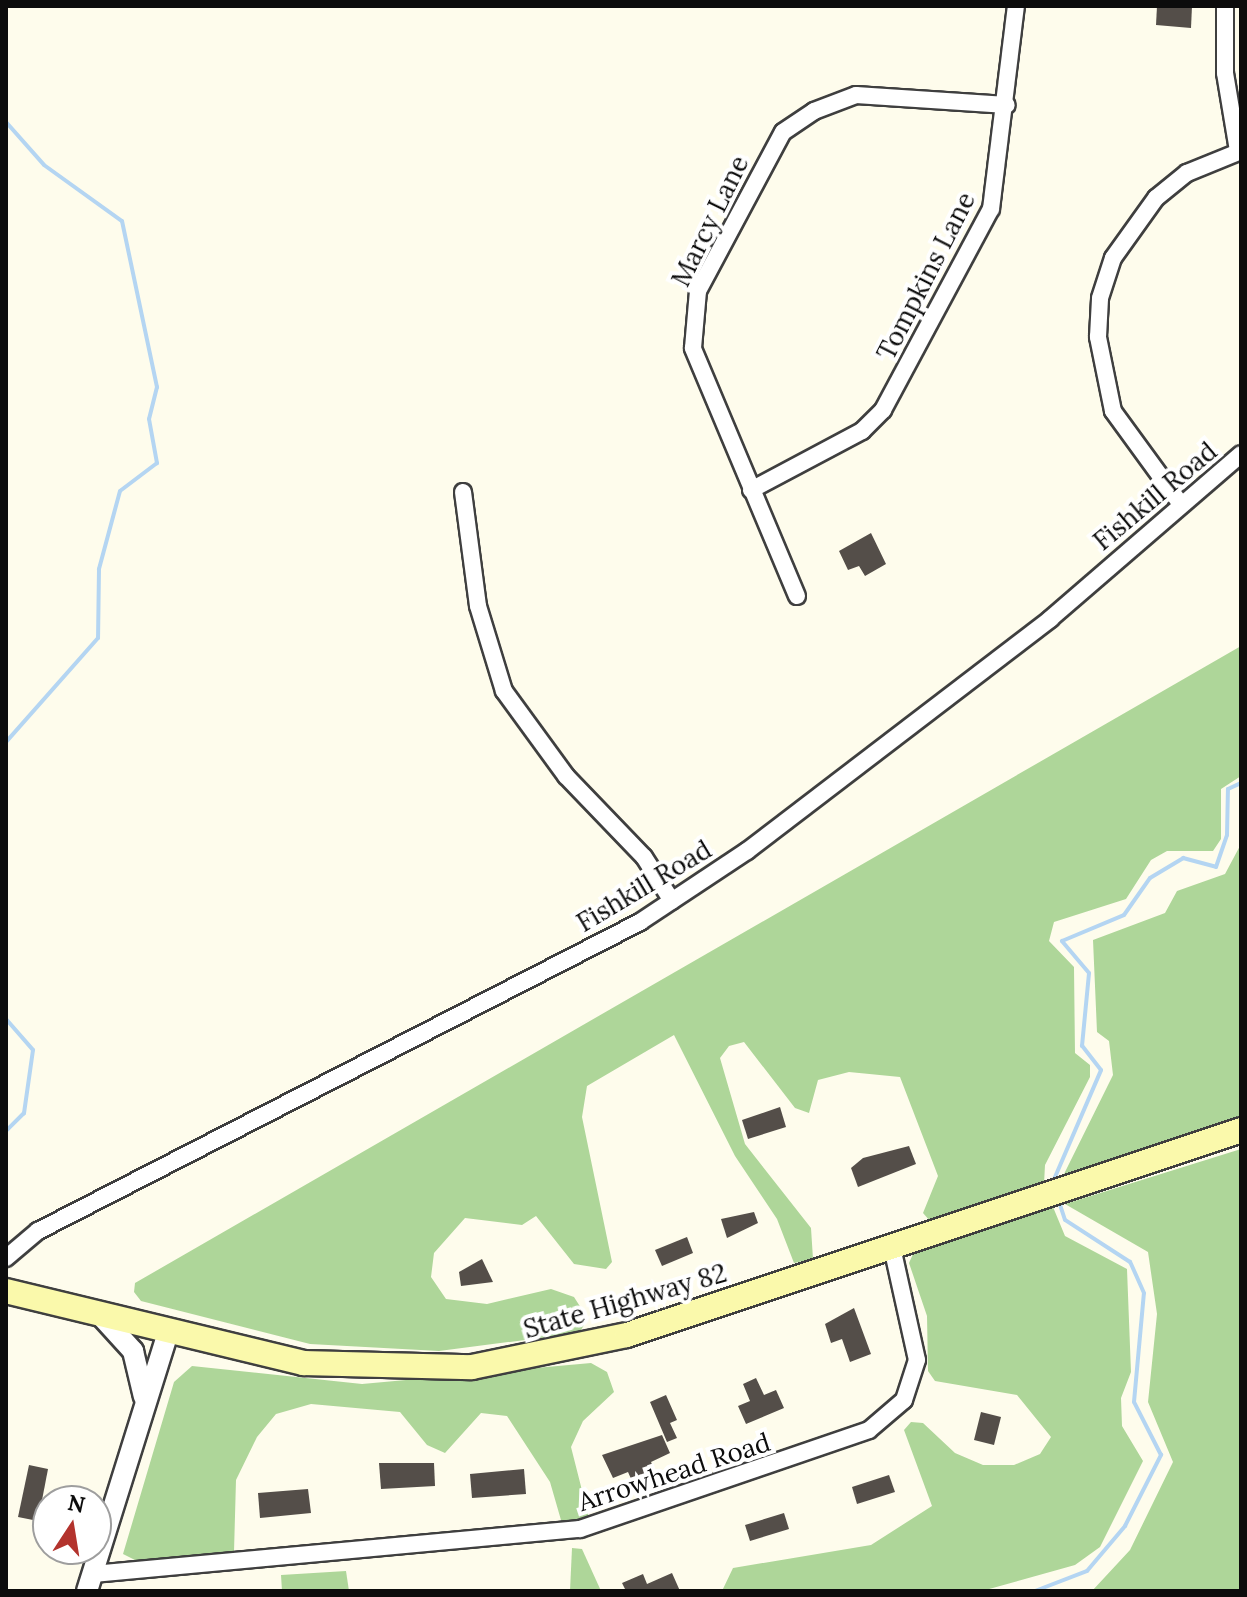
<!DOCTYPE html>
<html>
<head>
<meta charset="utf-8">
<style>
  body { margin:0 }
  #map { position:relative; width:1247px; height:1597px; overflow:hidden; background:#fefcec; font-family:Lora,serif }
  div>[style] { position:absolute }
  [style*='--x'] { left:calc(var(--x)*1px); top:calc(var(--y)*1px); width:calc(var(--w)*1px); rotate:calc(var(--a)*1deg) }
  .forest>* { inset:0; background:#aed699 }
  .stream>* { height:4px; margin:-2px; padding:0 2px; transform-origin:2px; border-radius:2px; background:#b4d5f2 }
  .building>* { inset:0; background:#544e49 }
  .roads { filter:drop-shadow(2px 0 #3f3f3f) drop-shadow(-2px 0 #3f3f3f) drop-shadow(0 2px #3f3f3f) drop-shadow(0 -2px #3f3f3f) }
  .minor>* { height:16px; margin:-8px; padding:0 8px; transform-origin:8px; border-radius:8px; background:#fff }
  .tertiary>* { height:20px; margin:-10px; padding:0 10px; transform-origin:10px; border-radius:10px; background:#fff }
  .secondary>* { height:24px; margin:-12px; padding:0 12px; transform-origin:12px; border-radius:12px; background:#faf9ab }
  span { translate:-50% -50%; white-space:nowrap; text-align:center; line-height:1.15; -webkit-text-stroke:8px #fff; paint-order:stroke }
  .street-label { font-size:26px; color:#0c0c0c }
  .frame { position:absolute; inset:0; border:8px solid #0c0c0c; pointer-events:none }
  .north { position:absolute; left:32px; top:1485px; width:80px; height:80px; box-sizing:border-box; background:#fff; border:2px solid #9e9e9e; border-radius:50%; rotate:12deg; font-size:22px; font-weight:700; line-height:32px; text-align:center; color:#0c0c0c }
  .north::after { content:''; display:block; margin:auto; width:28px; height:36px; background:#b3332d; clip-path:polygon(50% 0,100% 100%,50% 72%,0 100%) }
</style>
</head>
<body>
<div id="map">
  <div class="forest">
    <div style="clip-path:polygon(1241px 646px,1241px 776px,1221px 789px,1221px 839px,1213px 851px,1167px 851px,1151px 860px,1126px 899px,1054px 922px,1049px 941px,1074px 967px,1075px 1053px,1090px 1065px,1090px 1077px,1045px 1165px,1044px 1184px,930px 1221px,923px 1213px,938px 1176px,900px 1077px,849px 1072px,818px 1080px,809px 1113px,795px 1108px,744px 1042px,729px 1046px,720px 1058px,745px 1144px,811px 1228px,813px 1259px,794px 1263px,777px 1219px,735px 1156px,674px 1035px,587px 1086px,582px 1117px,612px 1262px,606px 1269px,574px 1264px,536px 1216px,522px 1225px,465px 1218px,434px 1253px,431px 1277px,446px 1299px,487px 1304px,551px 1289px,574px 1297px,588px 1319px,579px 1333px,439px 1351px,310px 1344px,141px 1301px,134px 1292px,135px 1283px)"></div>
    <div style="clip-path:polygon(1241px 844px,1241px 1116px,1064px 1174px,1113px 1075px,1109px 1041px,1097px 1032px,1093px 940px,1165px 913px,1177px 891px,1225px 874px)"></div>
    <div style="clip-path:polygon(1241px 1149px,1241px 1591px,1092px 1591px,1130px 1550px,1173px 1462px,1148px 1402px,1157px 1314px,1148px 1252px,1065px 1204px)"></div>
    <div style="clip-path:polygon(1053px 1207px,1065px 1236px,1127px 1269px,1131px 1372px,1121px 1398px,1122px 1426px,1143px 1461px,1100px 1547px,1075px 1565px,982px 1591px,722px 1591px,733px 1568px,871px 1545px,932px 1506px,904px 1430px,911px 1422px,923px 1423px,955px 1453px,983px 1465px,1014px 1465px,1040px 1454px,1051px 1437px,1017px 1395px,935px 1381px,928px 1371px,927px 1316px,909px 1263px,913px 1254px)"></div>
    <div style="clip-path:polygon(591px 1363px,607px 1372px,614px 1392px,583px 1421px,571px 1447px,589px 1518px,563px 1527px,550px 1482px,507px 1416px,481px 1413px,445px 1453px,427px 1445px,400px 1412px,311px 1404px,276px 1414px,257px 1437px,236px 1480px,234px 1552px,139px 1562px,123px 1554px,174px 1382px,192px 1366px,362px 1384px)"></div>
    <div style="clip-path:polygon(572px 1548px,582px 1549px,601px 1591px,570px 1591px)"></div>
    <div style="clip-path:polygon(346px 1571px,349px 1591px,282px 1591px,281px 1575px)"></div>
  </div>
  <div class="stream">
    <div style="--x:6;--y:122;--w:57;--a:48.5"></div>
    <div style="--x:44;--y:165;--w:96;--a:35.7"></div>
    <div style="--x:122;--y:221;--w:170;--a:78.1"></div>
    <div style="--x:157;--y:387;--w:33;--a:104"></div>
    <div style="--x:149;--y:419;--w:45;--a:79.7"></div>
    <div style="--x:157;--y:463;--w:46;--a:142.9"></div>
    <div style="--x:120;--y:491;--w:81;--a:105.1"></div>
    <div style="--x:99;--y:569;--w:69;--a:90.8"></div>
    <div style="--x:98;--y:638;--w:139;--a:131.5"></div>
    <div style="--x:6;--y:1019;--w:41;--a:48.9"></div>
    <div style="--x:33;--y:1050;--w:64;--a:98.1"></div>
    <div style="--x:24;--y:1113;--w:25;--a:135"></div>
    <div style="--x:1052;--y:1184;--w:124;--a:-66.7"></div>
    <div style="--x:1101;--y:1070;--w:31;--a:-128"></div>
    <div style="--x:1082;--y:1046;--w:73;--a:-84.5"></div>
    <div style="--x:1089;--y:973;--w:42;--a:-130.2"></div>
    <div style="--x:1062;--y:941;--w:67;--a:-22.8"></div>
    <div style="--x:1124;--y:915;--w:45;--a:-54.9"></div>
    <div style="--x:1150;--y:878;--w:39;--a:-31"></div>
    <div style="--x:1183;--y:858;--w:34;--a:15"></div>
    <div style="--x:1216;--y:867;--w:34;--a:-71"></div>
    <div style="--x:1227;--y:835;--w:46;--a:-88.8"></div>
    <div style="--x:1228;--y:789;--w:14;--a:-25"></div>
    <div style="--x:1035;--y:1591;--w:56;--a:-21"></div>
    <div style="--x:1087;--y:1571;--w:59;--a:-49.8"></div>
    <div style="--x:1125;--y:1526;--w:80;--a:-63.1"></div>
    <div style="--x:1161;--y:1455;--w:59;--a:-117"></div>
    <div style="--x:1134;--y:1402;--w:109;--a:-84.8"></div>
    <div style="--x:1144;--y:1293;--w:34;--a:-114"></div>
    <div style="--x:1130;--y:1262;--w:77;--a:-147.1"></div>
    <div style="--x:1065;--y:1220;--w:22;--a:-108"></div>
  </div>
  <div class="building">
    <div style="clip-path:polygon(1157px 6px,1192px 6px,1191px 28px,1156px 25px)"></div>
    <div style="clip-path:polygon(871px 533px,886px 564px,865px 576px,859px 566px,848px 570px,839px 551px)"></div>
    <div style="clip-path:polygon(780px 1107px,786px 1127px,748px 1139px,742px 1120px)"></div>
    <div style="clip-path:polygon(909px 1146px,916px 1164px,858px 1187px,851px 1168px,863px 1158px)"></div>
    <div style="clip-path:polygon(754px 1212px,758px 1223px,727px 1238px,721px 1219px)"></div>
    <div style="clip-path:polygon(687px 1237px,693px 1253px,662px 1266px,655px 1250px)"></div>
    <div style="clip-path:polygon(482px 1259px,493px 1282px,461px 1286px,459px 1272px)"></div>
    <div style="clip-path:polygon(854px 1308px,871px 1354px,850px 1362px,842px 1339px,831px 1343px,825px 1324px)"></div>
    <div style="clip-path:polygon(756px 1378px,764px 1395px,776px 1390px,784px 1408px,746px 1424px,738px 1406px,750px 1401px,743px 1384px)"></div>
    <div style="clip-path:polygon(666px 1395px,677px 1420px,670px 1423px,677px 1438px,667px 1442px,650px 1402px)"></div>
    <div style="clip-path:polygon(981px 1412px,1001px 1417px,994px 1445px,974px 1440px)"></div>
    <div style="clip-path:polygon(662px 1435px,670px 1453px,651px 1462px,655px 1471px,632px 1481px,628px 1472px,613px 1478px,602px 1455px)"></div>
    <div style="clip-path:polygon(379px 1463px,434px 1463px,435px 1486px,381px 1489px)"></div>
    <div style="clip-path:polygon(29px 1465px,48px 1469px,38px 1521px,18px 1517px)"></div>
    <div style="clip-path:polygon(524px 1469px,526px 1494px,472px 1498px,470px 1474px)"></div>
    <div style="clip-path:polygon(889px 1475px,895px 1492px,857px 1504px,852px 1487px)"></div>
    <div style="clip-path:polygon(308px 1489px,311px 1513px,260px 1518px,258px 1493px)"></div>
    <div style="clip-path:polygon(784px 1513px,789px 1529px,750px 1541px,745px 1525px)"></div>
    <div style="clip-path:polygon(672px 1573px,680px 1591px,626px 1591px,622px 1583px,643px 1574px,647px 1584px)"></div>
  </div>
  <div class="roads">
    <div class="minor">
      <div style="--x:1225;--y:6;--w:67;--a:90"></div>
      <div style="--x:1225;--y:73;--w:79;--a:80.5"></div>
      <div style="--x:751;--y:490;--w:126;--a:-28"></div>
      <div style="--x:862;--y:431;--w:30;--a:-45"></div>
      <div style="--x:883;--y:410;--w:228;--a:-61.8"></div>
      <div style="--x:991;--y:209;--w:205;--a:-83"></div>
      <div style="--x:463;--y:492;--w:115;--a:82.5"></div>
      <div style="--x:478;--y:606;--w:89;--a:73"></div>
      <div style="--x:504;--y:691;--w:105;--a:53.9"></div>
      <div style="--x:566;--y:776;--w:112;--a:46.1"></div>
      <div style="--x:644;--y:857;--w:52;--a:57.5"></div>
      <div style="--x:1180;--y:503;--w:114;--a:-126.1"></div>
      <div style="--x:1113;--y:411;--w:76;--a:-101.5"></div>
      <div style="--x:1098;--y:337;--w:39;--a:-87"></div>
      <div style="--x:1100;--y:298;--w:42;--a:-72"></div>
      <div style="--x:1113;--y:258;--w:74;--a:-54.4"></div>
      <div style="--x:1156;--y:198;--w:40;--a:-39"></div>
      <div style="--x:1187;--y:173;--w:58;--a:-22.2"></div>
      <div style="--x:797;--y:596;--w:269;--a:-112.8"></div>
      <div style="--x:693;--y:348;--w:57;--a:-85"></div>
      <div style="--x:698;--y:291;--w:180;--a:-61.9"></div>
      <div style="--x:783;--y:132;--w:37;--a:-34"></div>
      <div style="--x:814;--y:111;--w:45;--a:-20.9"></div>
      <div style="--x:856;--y:95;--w:151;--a:3.8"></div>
      <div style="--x:6;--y:1258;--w:42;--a:-40.2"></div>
      <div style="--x:38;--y:1231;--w:677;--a:-27.17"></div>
      <div style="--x:640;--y:922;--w:128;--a:-33.6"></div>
      <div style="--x:747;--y:851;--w:382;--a:-37.4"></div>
      <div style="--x:1050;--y:619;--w:252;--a:-40.8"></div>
      <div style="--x:93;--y:1574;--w:489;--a:-5.3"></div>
      <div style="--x:580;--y:1529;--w:305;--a:-18.9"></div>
      <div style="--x:869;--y:1430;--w:46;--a:-40.6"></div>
      <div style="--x:904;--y:1400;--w:42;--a:-72"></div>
      <div style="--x:917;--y:1360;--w:116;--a:-102.5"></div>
    </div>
    <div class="tertiary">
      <div style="--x:103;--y:1318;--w:45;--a:47.7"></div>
      <div style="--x:133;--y:1351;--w:47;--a:76.6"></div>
      <div style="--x:87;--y:1591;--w:268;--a:-72.6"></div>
    </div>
    <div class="secondary">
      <div style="--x:6;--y:1291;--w:306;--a:13.6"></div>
      <div style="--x:303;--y:1363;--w:169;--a:1.4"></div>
      <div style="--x:472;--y:1367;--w:158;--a:-11.7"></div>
      <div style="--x:627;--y:1335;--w:647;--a:-18.46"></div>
    </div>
  </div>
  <div class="street-label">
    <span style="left:710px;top:221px;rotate:-64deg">Marcy Lane</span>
    <span style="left:926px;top:276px;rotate:-63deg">Tompkins Lane</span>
    <span style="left:1155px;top:496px;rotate:-40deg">Fishkill Road</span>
    <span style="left:644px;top:886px;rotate:-31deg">Fishkill Road</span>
    <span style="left:625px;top:1301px;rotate:-16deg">State Highway 82</span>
    <span style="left:674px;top:1472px;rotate:-18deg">Arrowhead Road</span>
  </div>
  <div class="frame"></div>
  <div class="north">N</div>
</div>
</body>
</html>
